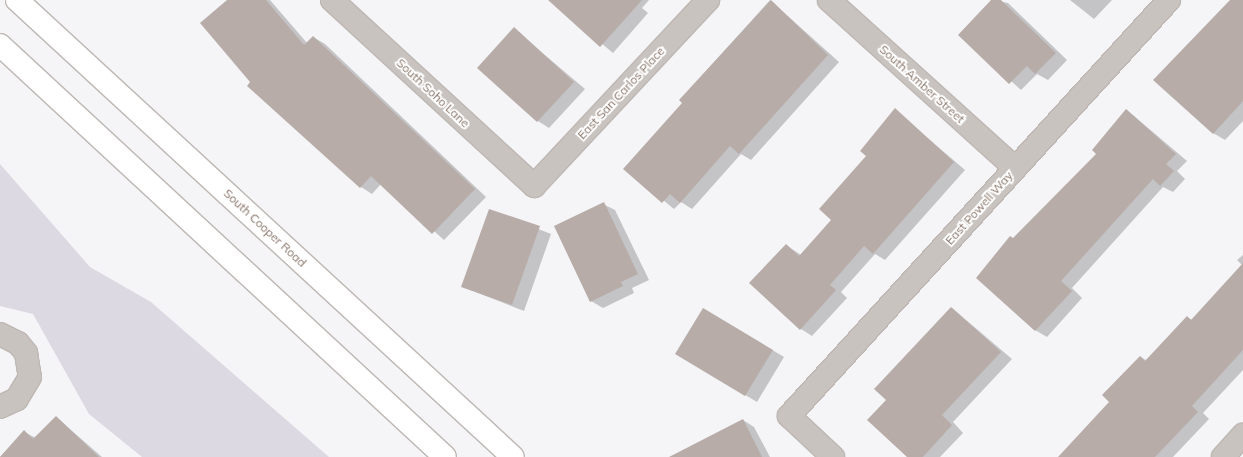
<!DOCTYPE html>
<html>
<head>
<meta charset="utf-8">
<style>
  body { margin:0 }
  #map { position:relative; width:1243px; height:457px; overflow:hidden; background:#f5f5f8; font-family:Mulish,sans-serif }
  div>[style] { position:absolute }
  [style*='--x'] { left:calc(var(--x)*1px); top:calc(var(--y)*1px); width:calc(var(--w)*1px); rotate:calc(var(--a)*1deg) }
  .green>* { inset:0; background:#ddd9e2 }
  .shadow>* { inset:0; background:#0003 }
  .building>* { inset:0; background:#b7aca8 }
  .roads { filter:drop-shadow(1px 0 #beb7b3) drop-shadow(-1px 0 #beb7b3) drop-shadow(0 1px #beb7b3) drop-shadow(0 -1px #beb7b3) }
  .street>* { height:22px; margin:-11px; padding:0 11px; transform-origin:11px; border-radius:11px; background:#c9c3c0 }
  .secondary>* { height:22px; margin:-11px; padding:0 11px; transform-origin:11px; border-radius:11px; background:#fff }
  span { translate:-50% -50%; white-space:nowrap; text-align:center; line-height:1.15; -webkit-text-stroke:4px #fff; paint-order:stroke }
  .street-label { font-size:12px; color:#877266 }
</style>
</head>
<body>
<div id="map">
  <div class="green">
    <div style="clip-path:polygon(0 164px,90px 267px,151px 302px,329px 457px,142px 457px,89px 414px,33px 314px,0 306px)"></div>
  </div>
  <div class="shadow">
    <div style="clip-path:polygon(228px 0,270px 0,307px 43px,313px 37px,325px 44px,486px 197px,444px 240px,381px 184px,372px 194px,361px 187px,248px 86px,252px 82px)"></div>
    <div style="clip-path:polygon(550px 0,649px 0,642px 8px,648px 13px,613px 53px)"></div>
    <div style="clip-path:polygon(770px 0,839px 62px,751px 160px,741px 154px,692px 209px,681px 202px,674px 209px,625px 169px,684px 103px,680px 100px)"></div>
    <div style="clip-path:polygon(993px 0,1008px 3px,1067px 60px,1048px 80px,1037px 74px,1021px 90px,959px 35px)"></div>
    <div style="clip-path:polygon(1070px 0,1112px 0,1094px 19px)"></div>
    <div style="clip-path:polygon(1231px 0,1243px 0,1243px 121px,1225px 140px,1213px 133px)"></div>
    <div style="clip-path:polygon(514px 29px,585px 89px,549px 128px,538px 121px)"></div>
    <div style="clip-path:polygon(895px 110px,965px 170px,885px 260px,875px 254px,841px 292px,847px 298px,812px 336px,801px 329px,786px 245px,801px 255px,832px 220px)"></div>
    <div style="clip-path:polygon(1127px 110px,1187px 161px,1177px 171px,1185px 179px,1173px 192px,1163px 187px,1072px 288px,1082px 298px,1047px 337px,1035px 330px,1014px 239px,1097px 154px)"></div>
    <div style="clip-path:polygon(603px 204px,615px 210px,649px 280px,632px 288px,634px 293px,603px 308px,591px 301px)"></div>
    <div style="clip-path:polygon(490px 210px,551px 234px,524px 311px,463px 287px)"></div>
    <div style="clip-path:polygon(1243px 255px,1243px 370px,1203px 413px,1209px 419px,1173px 457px,1060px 457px,1111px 402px,1141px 357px,1147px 361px,1187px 317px,1192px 320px,1242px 265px,1237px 260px)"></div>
    <div style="clip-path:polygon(952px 308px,1012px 359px,953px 422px,963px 433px,940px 457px,908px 457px,887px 400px)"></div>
    <div style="clip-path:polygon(704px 309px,784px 357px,757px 402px,677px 354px)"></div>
    <div style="clip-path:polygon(56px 417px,102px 457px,0 457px,24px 432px,36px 438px)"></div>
    <div style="clip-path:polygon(743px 420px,754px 427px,770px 457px,696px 457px)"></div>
  </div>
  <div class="building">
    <div style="clip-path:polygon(227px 0,266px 0,304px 45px,313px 36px,475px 189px,432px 234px,371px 176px,360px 188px,247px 86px,250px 82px,200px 23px)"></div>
    <div style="clip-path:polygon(548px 0,642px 0,600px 47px)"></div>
    <div style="clip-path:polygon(771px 0,828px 55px,739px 154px,730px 146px,680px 203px,670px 194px,662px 203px,623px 169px,682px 103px,679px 100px)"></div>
    <div style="clip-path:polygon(991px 0,1001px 0,1056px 53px,1035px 74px,1027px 66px,1009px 84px,958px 35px)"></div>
    <div style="clip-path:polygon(1230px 0,1243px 0,1243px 101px,1213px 134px,1153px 80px)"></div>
    <div style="clip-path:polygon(514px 27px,574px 82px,537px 122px,477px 68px)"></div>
    <div style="clip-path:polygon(895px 108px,954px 162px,873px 254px,864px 246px,830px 285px,836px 290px,800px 330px,749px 283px,786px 244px,799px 256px,831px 220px,819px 209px,866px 156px,860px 151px)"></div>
    <div style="clip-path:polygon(1126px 109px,1176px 154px,1166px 164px,1174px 171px,1160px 186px,1153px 179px,1061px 281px,1072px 291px,1035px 331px,976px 278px,1010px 236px,1013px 238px,1096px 154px,1092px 150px)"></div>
    <div style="clip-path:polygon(604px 202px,638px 274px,621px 282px,623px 286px,590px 302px,554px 226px)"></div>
    <div style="clip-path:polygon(489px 209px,540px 226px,512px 305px,461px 287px)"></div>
    <div style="clip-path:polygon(1243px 263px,1243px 350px,1192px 406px,1198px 412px,1155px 457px,1058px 457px,1109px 402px,1102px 395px,1140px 356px,1145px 361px,1187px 316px,1191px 320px)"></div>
    <div style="clip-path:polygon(951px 307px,1001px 352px,942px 415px,952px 425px,923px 457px,907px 457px,867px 420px,886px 400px,874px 389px)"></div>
    <div style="clip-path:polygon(703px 308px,773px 350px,745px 396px,675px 354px)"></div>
    <div style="clip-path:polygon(56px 416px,99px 457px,0 457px,24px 430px,33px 439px)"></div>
    <div style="clip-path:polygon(743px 419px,762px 457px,669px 457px)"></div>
  </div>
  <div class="roads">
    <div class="street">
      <div style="--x:332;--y:0;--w:275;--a:42.6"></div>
      <div style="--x:534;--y:186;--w:255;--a:-46.9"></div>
      <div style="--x:829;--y:0;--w:251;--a:42.1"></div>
      <div style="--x:0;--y:334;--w:20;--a:27"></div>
      <div style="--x:18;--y:343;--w:13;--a:51"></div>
      <div style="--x:26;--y:353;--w:24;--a:81"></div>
      <div style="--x:30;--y:377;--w:26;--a:121"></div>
      <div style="--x:17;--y:399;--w:19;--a:155"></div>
      <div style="--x:833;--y:457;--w:60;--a:-137"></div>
      <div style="--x:789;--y:416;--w:563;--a:-47.59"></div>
      <div style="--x:1223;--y:457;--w:30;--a:-48"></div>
    </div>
    <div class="secondary">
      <div style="--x:17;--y:0;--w:674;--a:42.66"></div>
      <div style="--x:0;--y:45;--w:606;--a:42.79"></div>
    </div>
  </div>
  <div class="street-label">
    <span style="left:922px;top:84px;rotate:42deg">South Amber Street</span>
    <span style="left:433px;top:93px;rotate:43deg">South Soho Lane</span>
    <span style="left:621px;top:93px;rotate:-47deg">East San Carlos Place</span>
    <span style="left:979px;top:208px;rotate:-48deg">East Powell Way</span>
    <span style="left:265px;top:228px;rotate:43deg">South Cooper Road</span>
  </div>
</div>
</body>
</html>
